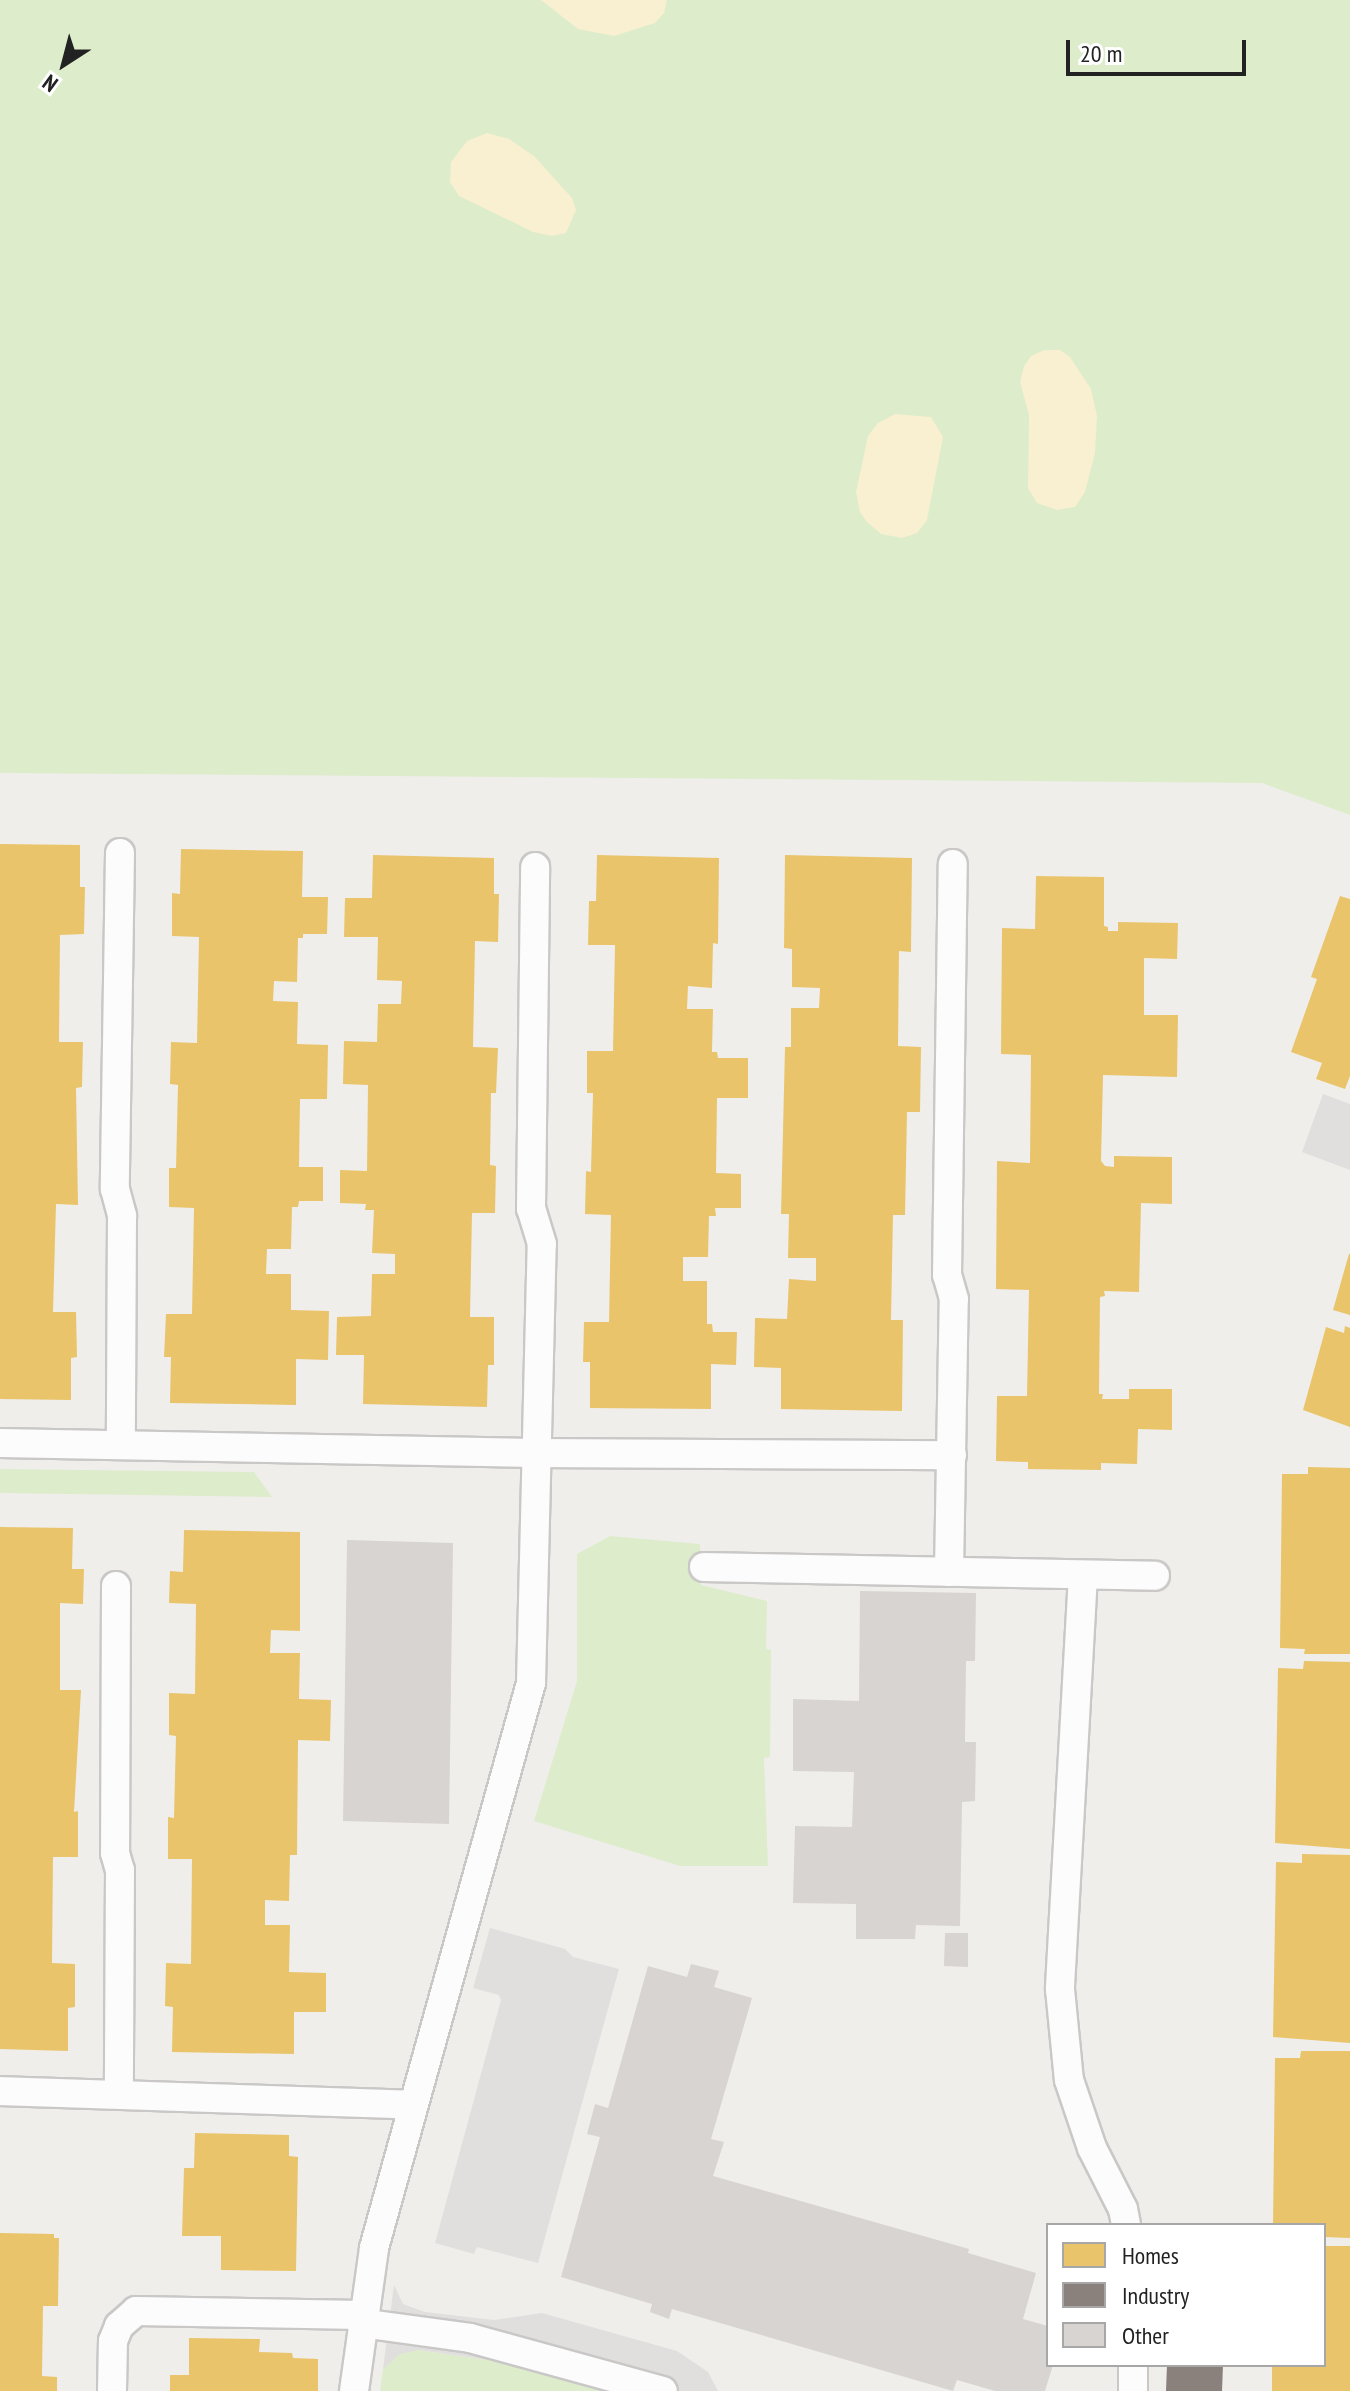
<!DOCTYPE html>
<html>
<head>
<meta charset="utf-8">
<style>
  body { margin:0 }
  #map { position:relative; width:1350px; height:2391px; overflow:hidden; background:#f0eeeb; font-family:"PT Sans Narrow",sans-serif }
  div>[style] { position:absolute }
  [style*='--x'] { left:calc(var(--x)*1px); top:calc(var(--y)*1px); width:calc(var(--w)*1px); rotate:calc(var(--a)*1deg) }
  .grass>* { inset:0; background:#ddeccb }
  .sand>* { inset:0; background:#f8f0d0 }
  .parking>* { inset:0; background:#e0dfde }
  .homes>* { inset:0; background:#e9c46a }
  .industry>* { inset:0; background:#8a817c }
  .building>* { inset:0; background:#d7d4d2 }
  .roads { filter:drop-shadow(2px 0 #c9c8c7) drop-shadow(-2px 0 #c9c8c7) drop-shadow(0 2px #c9c8c7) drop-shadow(0 -2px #c9c8c7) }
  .lane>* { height:28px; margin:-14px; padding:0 14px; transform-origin:14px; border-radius:14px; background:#fdfcfc }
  span { translate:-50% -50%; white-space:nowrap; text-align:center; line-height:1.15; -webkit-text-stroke:8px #fff; paint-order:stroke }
  .legend { position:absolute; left:1046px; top:2223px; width:280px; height:144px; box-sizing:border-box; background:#fff; border:2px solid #a7a7a7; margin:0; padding:10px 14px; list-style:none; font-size:24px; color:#222 }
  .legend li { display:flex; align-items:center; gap:16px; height:40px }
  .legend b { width:40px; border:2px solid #a7a7a7 }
  .north { position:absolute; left:24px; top:24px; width:80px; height:80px; -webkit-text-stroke:6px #fff; paint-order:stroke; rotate:216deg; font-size:22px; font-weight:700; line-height:32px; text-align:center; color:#222 }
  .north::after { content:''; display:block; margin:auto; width:28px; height:36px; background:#222; clip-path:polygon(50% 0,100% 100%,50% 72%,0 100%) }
  .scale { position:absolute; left:1066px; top:40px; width:180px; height:36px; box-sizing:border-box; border:4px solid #222; border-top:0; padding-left:10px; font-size:24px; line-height:28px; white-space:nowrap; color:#222; -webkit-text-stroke:6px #fff; paint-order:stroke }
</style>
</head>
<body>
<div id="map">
  <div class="grass">
    <div style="clip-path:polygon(0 0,1350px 0,1350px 815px,1262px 783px,0 773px)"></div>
    <div style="clip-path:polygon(0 1469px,254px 1472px,272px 1497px,0 1493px)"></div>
    <div style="clip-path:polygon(610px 1536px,700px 1544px,701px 1585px,767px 1601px,766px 1649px,771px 1650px,770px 1757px,764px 1758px,768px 1866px,680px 1866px,534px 1821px,577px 1681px,577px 1554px)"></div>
    <div style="clip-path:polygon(418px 2350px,503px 2362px,607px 2391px,380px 2391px,383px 2369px,387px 2362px,403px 2352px)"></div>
  </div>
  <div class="sand">
    <div style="clip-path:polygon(541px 0,667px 0,664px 13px,655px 23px,614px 36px,578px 29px)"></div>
    <div style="clip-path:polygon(487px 133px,509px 139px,534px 156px,572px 198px,576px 210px,566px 233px,552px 236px,533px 232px,459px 196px,450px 182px,451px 162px,467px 141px)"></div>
    <div style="clip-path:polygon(1044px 350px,1060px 350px,1070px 357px,1091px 389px,1097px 416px,1095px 453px,1085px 492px,1075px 507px,1057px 510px,1037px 503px,1028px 488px,1029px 415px,1020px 382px,1024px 366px,1031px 356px)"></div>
    <div style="clip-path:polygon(895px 414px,931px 417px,943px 437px,927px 520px,917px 533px,902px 538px,881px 534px,867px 522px,860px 512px,856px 492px,868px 436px,878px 423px)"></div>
  </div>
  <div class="parking">
    <div style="clip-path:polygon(1323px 1094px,1350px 1104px,1350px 1170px,1302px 1152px)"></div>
    <div style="clip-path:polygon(490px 1928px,565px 1949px,573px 1957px,619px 1969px,538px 2263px,477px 2247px,474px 2254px,435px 2243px,501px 2000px,499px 1995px,473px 1988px)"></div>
    <div style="clip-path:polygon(394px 2285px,403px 2304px,425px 2312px,494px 2320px,542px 2313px,677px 2351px,708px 2372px,718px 2391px,607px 2391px,503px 2362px,418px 2350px,400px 2354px,383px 2369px)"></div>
  </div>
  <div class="homes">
    <div style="clip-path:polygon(0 844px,80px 845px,80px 887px,85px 887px,84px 934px,60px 935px,59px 1042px,83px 1042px,82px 1087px,76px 1088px,78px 1205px,56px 1204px,53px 1312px,76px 1312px,77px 1357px,71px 1358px,71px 1400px,0 1399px)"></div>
    <div style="clip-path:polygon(181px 849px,303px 851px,302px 897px,328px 897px,327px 934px,303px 934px,303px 938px,298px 938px,297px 982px,274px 981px,273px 1001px,298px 1002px,297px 1044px,328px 1045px,327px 1099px,300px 1099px,299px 1167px,323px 1167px,323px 1201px,299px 1201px,298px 1207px,292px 1207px,291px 1249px,267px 1249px,266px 1274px,291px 1274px,291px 1310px,329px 1311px,328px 1360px,296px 1359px,296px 1405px,170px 1403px,171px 1357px,164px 1357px,166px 1314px,192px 1314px,194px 1208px,169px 1207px,169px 1168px,176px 1168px,178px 1085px,170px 1084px,171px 1042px,197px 1043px,199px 937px,172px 936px,172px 893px,180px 894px)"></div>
    <div style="clip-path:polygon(373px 855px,494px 858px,494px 894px,499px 894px,498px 942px,475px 941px,473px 1047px,498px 1048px,496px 1093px,491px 1093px,490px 1165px,496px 1166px,495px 1213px,472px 1213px,470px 1317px,494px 1317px,494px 1365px,488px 1365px,487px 1407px,363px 1404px,364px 1355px,336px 1355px,337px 1317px,371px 1316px,372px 1274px,395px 1274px,395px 1254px,372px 1253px,374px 1210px,365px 1210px,366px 1204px,340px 1203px,340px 1170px,367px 1171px,368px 1085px,343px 1084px,344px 1041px,377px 1042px,378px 1004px,401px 1004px,402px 981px,377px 980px,378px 937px,344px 937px,345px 898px,372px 898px)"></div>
    <div style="clip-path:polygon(597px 855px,719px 858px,718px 944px,713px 943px,712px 988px,688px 986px,687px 1009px,713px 1009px,712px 1052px,717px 1052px,718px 1058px,748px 1058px,748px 1098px,717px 1098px,716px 1173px,741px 1174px,741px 1208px,715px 1208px,716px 1216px,709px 1216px,708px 1257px,683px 1257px,683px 1281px,707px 1281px,707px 1324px,712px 1324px,713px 1332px,737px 1332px,736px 1365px,711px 1364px,711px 1409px,590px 1408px,590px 1362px,583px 1362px,584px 1322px,609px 1322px,611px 1215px,585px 1214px,586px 1171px,591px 1172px,593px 1093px,587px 1093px,587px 1051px,613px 1051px,615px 945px,588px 945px,589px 901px,596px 901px)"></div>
    <div style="clip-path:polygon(785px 855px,912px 858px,911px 952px,899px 951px,898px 1046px,921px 1047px,920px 1112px,907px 1112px,905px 1215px,893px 1215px,891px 1320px,903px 1320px,902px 1411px,781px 1409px,781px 1368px,754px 1367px,755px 1318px,787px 1319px,789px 1279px,816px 1281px,816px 1258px,788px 1258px,789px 1214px,781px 1214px,785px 1047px,791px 1047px,791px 1008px,819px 1008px,820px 988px,792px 987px,792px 949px,784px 948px)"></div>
    <div style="clip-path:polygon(1036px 876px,1104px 877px,1104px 926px,1108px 927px,1108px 931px,1118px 931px,1118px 922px,1178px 923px,1177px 959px,1144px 958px,1144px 1015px,1178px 1015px,1177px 1077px,1103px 1075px,1101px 1161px,1105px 1166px,1114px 1167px,1114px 1156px,1172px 1157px,1172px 1204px,1141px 1203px,1139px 1292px,1104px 1291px,1105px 1296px,1100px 1297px,1099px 1394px,1103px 1394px,1102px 1399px,1129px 1399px,1129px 1389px,1172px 1389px,1172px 1430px,1138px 1429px,1137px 1464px,1101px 1463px,1101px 1470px,1028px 1469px,1028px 1462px,996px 1461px,997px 1396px,1027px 1396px,1029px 1290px,996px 1289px,997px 1161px,1030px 1163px,1031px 1055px,1001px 1054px,1002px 928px,1035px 929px)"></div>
    <div style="clip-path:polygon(1340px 896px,1350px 899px,1350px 1076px,1345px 1089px,1316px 1079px,1322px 1063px,1291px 1052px,1317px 979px,1311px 977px)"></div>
    <div style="clip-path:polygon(1349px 1254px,1350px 1254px,1350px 1315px,1333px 1310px)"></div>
    <div style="clip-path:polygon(1345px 1326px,1350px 1328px,1350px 1427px,1303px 1410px,1326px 1327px,1344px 1333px)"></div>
    <div style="clip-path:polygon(1308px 1467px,1350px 1468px,1350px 1654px,1304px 1654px,1305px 1649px,1280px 1648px,1282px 1474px,1308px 1474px)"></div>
    <div style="clip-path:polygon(0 1527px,73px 1528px,72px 1569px,84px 1569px,83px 1604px,60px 1603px,60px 1690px,81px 1690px,74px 1812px,78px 1811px,78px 1857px,53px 1857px,52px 1963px,75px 1964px,75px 2007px,68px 2008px,68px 2051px,0 2049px)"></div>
    <div style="clip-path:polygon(184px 1530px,300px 1532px,300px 1631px,271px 1630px,270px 1653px,300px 1653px,299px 1699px,331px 1700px,330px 1741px,298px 1740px,297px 1855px,290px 1855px,289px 1901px,265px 1900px,265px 1925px,290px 1925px,289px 1972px,326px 1973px,326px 2012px,294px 2012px,294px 2054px,172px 2052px,173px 2007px,165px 2006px,166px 1963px,191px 1964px,192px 1859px,168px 1859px,168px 1817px,174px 1818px,176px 1736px,169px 1735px,169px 1693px,195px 1694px,196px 1604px,169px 1603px,170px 1571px,183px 1572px)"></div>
    <div style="clip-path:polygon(1304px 1661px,1350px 1662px,1350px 1849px,1275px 1843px,1278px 1668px,1303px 1669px)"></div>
    <div style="clip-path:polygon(1302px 1854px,1350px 1855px,1350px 2043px,1273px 2037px,1276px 1862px,1302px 1863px)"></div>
    <div style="clip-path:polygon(1301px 2051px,1350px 2051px,1350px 2238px,1324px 2237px,1324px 2225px,1273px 2225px,1275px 2058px,1300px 2058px)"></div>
    <div style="clip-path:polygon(195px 2133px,289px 2135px,289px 2156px,298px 2157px,296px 2271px,221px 2270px,221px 2236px,182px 2236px,184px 2168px,194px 2168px)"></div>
    <div style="clip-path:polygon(0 2233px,54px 2234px,54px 2238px,59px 2238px,58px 2306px,43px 2306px,42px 2376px,57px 2377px,57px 2391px,0 2391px)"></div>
    <div style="clip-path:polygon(1324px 2246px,1350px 2246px,1350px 2391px,1272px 2391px,1272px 2365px,1324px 2365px)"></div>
    <div style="clip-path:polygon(189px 2338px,260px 2339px,259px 2352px,292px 2353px,293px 2358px,318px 2359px,318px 2391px,170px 2391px,170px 2375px,189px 2375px)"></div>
  </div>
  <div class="industry">
    <div style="clip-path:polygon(1167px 2365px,1223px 2365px,1222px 2391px,1166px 2391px)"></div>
  </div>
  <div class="building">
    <div style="clip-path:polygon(347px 1540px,453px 1543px,449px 1824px,343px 1821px)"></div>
    <div style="clip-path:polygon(860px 1591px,976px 1593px,975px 1661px,966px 1661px,965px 1742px,976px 1742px,975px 1801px,962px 1802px,960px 1926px,916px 1925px,915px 1939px,856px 1939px,856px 1904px,793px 1903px,795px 1826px,852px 1827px,854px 1772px,793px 1771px,793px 1699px,859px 1701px)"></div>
    <div style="clip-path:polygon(945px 1933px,968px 1933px,968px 1967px,944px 1966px)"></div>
    <div style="clip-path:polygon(691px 1964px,719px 1971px,714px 1987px,752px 1998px,711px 2139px,724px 2142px,713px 2176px,969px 2249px,968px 2253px,1036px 2273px,1023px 2319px,1048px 2326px,1048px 2365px,1053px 2365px,1045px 2391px,995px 2391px,957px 2380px,953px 2391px,672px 2309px,669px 2319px,650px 2312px,652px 2304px,561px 2277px,600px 2137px,587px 2134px,595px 2104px,608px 2108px,648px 1966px,687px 1977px)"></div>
  </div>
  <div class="roads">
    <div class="lane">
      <div style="--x:120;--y:853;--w:336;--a:90.9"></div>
      <div style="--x:115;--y:1189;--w:28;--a:75"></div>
      <div style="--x:122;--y:1216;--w:228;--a:90.3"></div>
      <div style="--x:0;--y:1443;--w:535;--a:1.07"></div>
      <div style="--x:535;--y:1453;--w:417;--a:0.3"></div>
      <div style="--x:704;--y:1567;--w:451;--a:1.1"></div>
      <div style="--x:949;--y:1572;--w:273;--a:-89"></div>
      <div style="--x:954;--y:1299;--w:25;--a:-106"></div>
      <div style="--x:947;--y:1275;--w:411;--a:-89.2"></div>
      <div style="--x:1083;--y:1575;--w:415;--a:93.2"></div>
      <div style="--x:1060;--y:1989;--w:91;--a:84.4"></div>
      <div style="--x:1069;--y:2080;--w:72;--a:71.3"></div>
      <div style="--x:1092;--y:2148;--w:68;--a:63.1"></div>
      <div style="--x:1123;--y:2209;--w:16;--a:79"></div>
      <div style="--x:116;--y:1586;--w:267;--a:90.2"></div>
      <div style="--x:115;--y:1853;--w:18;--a:74"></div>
      <div style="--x:120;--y:1870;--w:223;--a:90.3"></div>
      <div style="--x:0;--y:2091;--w:412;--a:1.9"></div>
      <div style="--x:361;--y:2323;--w:110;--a:7.8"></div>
      <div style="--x:470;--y:2338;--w:200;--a:15.4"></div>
      <div style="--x:1133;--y:2365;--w:26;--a:90"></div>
      <div style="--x:112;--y:2391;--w:50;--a:-88.9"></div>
      <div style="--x:113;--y:2341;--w:16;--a:-68"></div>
      <div style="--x:119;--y:2326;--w:23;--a:-41"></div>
      <div style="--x:136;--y:2311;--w:226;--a:1"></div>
      <div style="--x:354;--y:2391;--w:144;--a:-82"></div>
      <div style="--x:374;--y:2248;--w:586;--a:-74.47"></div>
      <div style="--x:531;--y:1683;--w:439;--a:-88.6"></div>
      <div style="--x:542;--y:1244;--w:37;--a:-107"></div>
      <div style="--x:531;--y:1209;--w:342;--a:-89.3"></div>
    </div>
  </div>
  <ul class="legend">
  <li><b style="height:22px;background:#e9c46a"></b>Homes</li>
  <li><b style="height:22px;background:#8a817c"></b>Industry</li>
  <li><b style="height:22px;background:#d7d4d2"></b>Other</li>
  </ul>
  <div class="north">N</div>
  <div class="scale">20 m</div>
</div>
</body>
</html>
